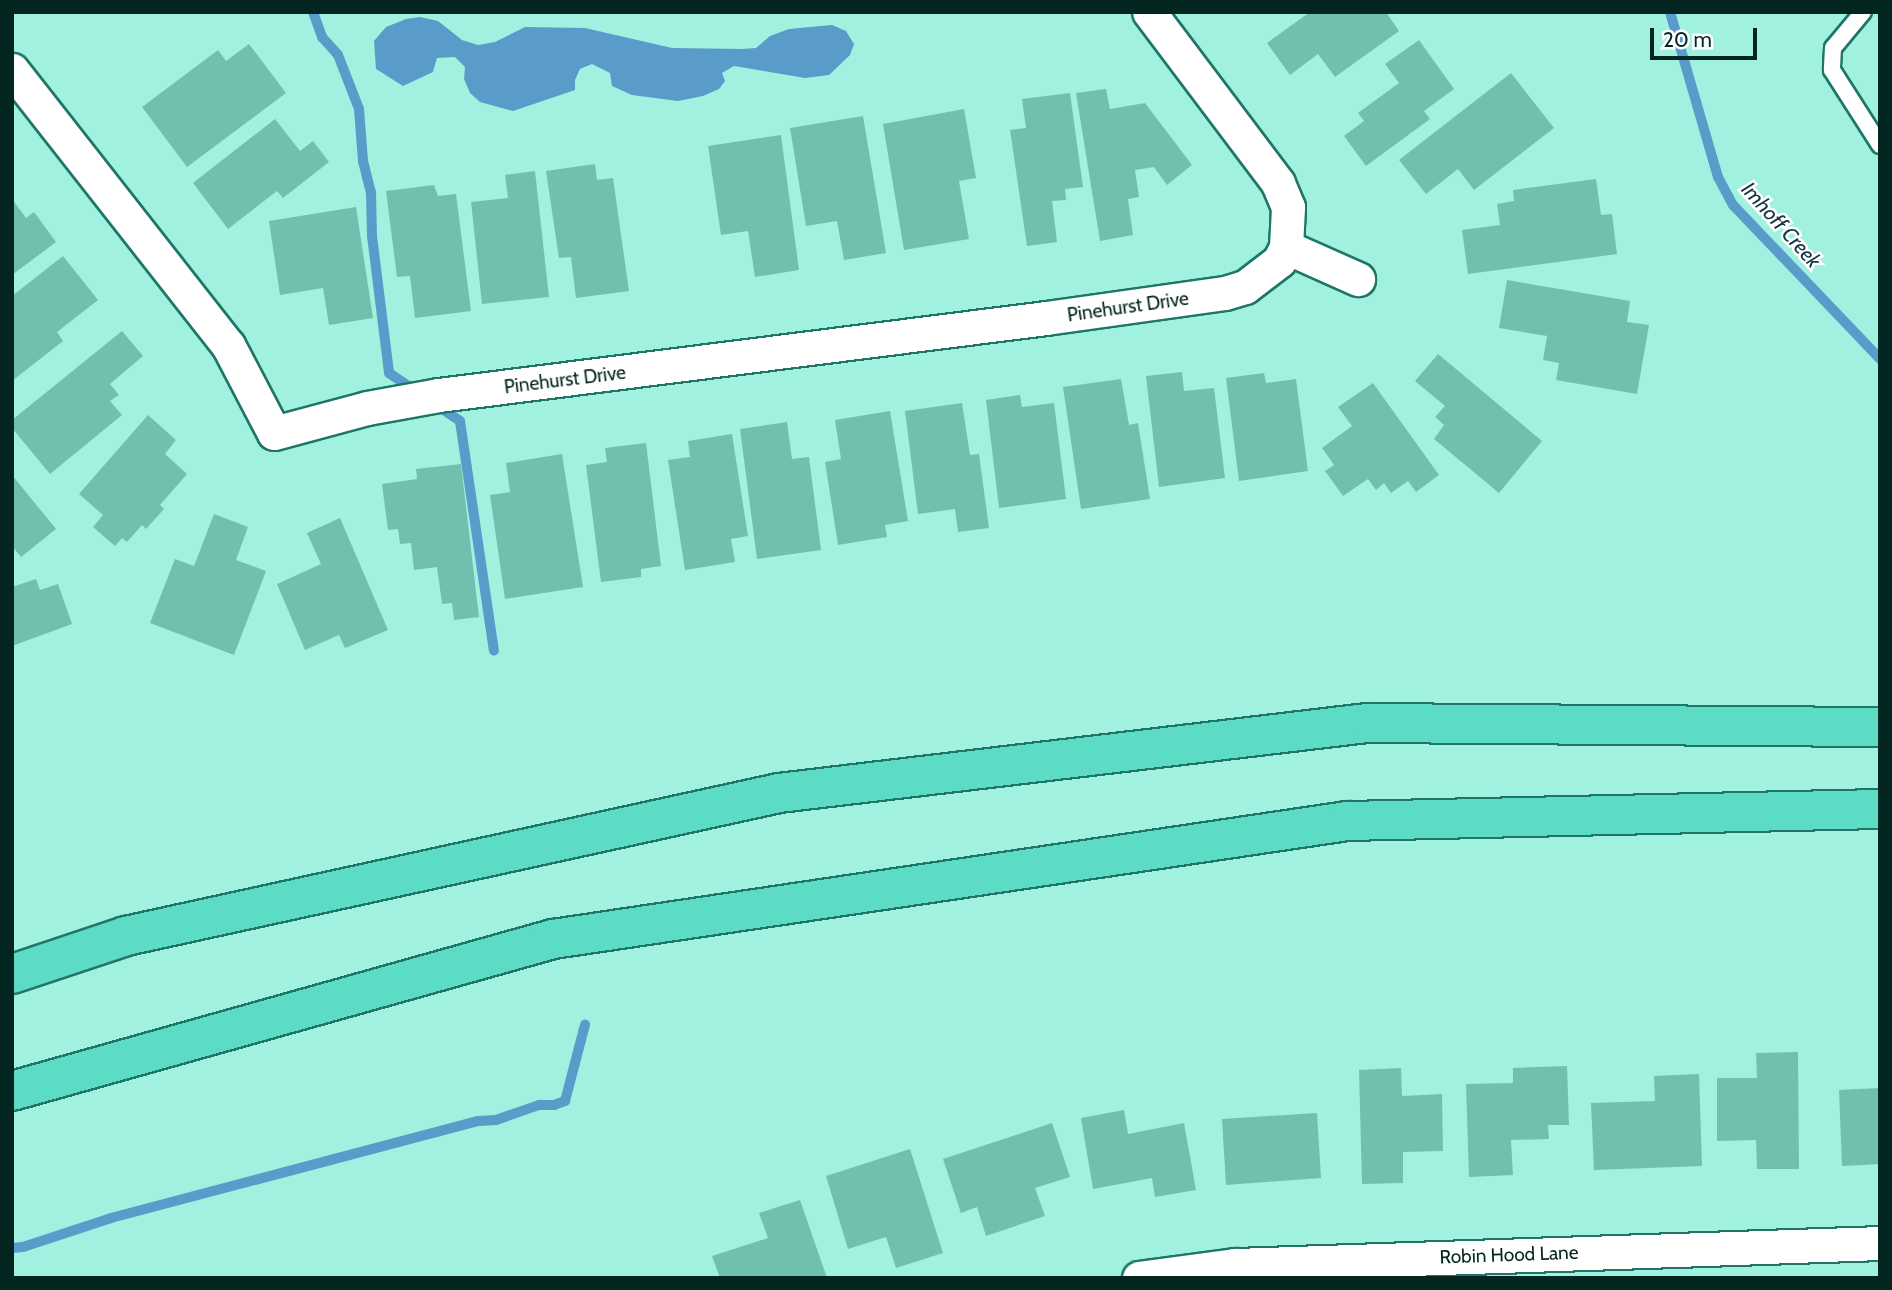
<!DOCTYPE html>
<html>
<head>
<meta charset="utf-8">
<style>
  body { margin:0 }
  #map { position:relative; width:1892px; height:1290px; overflow:hidden; background:#a0f1e0; font-family:Cabin,sans-serif }
  div>[style] { position:absolute }
  [style*='--x'] { left:calc(var(--x)*1px); top:calc(var(--y)*1px); width:calc(var(--w)*1px); rotate:calc(var(--a)*1deg) }
  .water>* { inset:0; background:#599cc9 }
  .stream>* { height:10px; margin:-5px; padding:0 5px; transform-origin:5px; border-radius:5px; background:#599cc9 }
  .building>* { inset:0; background:#70c0af }
  .roads { filter:drop-shadow(2px 0 #1f7667) drop-shadow(-2px 0 #1f7667) drop-shadow(0 2px #1f7667) drop-shadow(0 -2px #1f7667) }
  .lane>* { height:16px; margin:-8px; padding:0 8px; transform-origin:8px; border-radius:8px; background:#fff }
  .street>* { height:33px; margin:-16.5px; padding:0 16.5px; transform-origin:16.5px; border-radius:16.5px; background:#fff }
  .highway>* { height:38px; margin:-19px; padding:0 19px; transform-origin:19px; border-radius:19px; background:#5cdcc5 }
  span { translate:-50% -50%; white-space:nowrap; text-align:center; line-height:1.15; -webkit-text-stroke:5px #fff; paint-order:stroke }
  .street-label { font-size:19px; color:#032620 }
  .water-label { font-size:21px; color:#143346; font-style:italic }
  .frame { position:absolute; inset:0; border:14px solid #032620; pointer-events:none }
  .scale { position:absolute; left:1650px; top:28px; width:107px; height:32px; box-sizing:border-box; border:4px solid #032620; border-top:0; padding-left:9px; font-size:21px; line-height:24px; white-space:nowrap; color:#032620; -webkit-text-stroke:5px #fff; paint-order:stroke }
</style>
</head>
<body>
<div id="map">
  <div class="water">
    <div style="clip-path:polygon(420px 17px,438px 21px,462px 40px,478px 45px,495px 42px,525px 27px,585px 28px,672px 48px,742px 49px,756px 48px,770px 36px,789px 29px,832px 25px,846px 31px,854px 44px,850px 55px,829px 75px,805px 78px,734px 66px,722px 73px,725px 81px,719px 89px,703px 96px,678px 101px,632px 95px,612px 86px,610px 73px,592px 64px,580px 69px,575px 80px,575px 90px,513px 111px,480px 102px,470px 93px,464px 79px,465px 67px,455px 57px,437px 58px,433px 72px,403px 86px,376px 69px,374px 41px,386px 27px,406px 19px)"></div>
  </div>
  <div class="stream">
    <div style="--x:313;--y:12;--w:27;--a:70"></div>
    <div style="--x:322;--y:37;--w:24;--a:48"></div>
    <div style="--x:338;--y:55;--w:58;--a:68.7"></div>
    <div style="--x:359;--y:109;--w:52;--a:85.6"></div>
    <div style="--x:363;--y:161;--w:32;--a:76"></div>
    <div style="--x:371;--y:192;--w:44;--a:88.7"></div>
    <div style="--x:372;--y:236;--w:138;--a:82.9"></div>
    <div style="--x:389;--y:373;--w:32;--a:34"></div>
    <div style="--x:1670;--y:12;--w:172;--a:73.8"></div>
    <div style="--x:1718;--y:177;--w:32;--a:62"></div>
    <div style="--x:1733;--y:205;--w:213;--a:46.3"></div>
    <div style="--x:435;--y:404;--w:30;--a:34"></div>
    <div style="--x:460;--y:421;--w:232;--a:81.6"></div>
    <div style="--x:12;--y:1248;--w:11;--a:-5"></div>
    <div style="--x:23;--y:1247;--w:93;--a:-18.2"></div>
    <div style="--x:111;--y:1218;--w:380;--a:-14.8"></div>
    <div style="--x:478;--y:1121;--w:18;--a:-3"></div>
    <div style="--x:496;--y:1120;--w:46;--a:-19.2"></div>
    <div style="--x:539;--y:1105;--w:15;--a:0"></div>
    <div style="--x:554;--y:1105;--w:12;--a:-20"></div>
    <div style="--x:565;--y:1101;--w:79;--a:-75.3"></div>
  </div>
  <div class="building">
    <div style="clip-path:polygon(1310px 12px,1386px 12px,1399px 31px,1335px 77px,1318px 54px,1290px 75px,1267px 43px)"></div>
    <div style="clip-path:polygon(1419px 40px,1454px 89px,1424px 111px,1430px 119px,1366px 166px,1344px 136px,1364px 121px,1358px 113px,1399px 83px,1385px 64px)"></div>
    <div style="clip-path:polygon(249px 44px,286px 93px,187px 167px,142px 107px,218px 50px,226px 61px)"></div>
    <div style="clip-path:polygon(1511px 73px,1554px 128px,1474px 190px,1458px 169px,1426px 194px,1399px 160px)"></div>
    <div style="clip-path:polygon(1106px 89px,1110px 109px,1145px 103px,1192px 165px,1167px 185px,1154px 167px,1135px 170px,1139px 197px,1128px 199px,1133px 235px,1100px 241px,1076px 93px)"></div>
    <div style="clip-path:polygon(1070px 93px,1083px 187px,1065px 189px,1066px 200px,1052px 201px,1057px 242px,1027px 246px,1010px 130px,1026px 128px,1022px 99px)"></div>
    <div style="clip-path:polygon(964px 109px,976px 178px,959px 181px,969px 239px,904px 250px,883px 124px)"></div>
    <div style="clip-path:polygon(863px 116px,886px 253px,844px 260px,837px 221px,806px 226px,790px 128px)"></div>
    <div style="clip-path:polygon(275px 119px,300px 151px,313px 141px,329px 162px,283px 198px,277px 191px,228px 229px,193px 183px)"></div>
    <div style="clip-path:polygon(781px 135px,799px 270px,755px 277px,748px 231px,721px 235px,708px 146px)"></div>
    <div style="clip-path:polygon(595px 164px,597px 180px,613px 178px,629px 291px,576px 298px,571px 257px,559px 258px,546px 171px)"></div>
    <div style="clip-path:polygon(535px 171px,549px 297px,482px 304px,471px 202px,508px 198px,505px 175px)"></div>
    <div style="clip-path:polygon(1596px 179px,1601px 215px,1612px 214px,1617px 254px,1468px 274px,1462px 230px,1500px 225px,1497px 204px,1514px 201px,1513px 190px)"></div>
    <div style="clip-path:polygon(434px 185px,438px 196px,456px 194px,471px 311px,415px 318px,410px 276px,397px 277px,386px 191px)"></div>
    <div style="clip-path:polygon(12px 199px,26px 218px,34px 212px,56px 242px,12px 275px)"></div>
    <div style="clip-path:polygon(356px 207px,373px 318px,329px 325px,323px 288px,280px 295px,269px 221px)"></div>
    <div style="clip-path:polygon(63px 256px,98px 300px,57px 332px,63px 341px,12px 381px,12px 296px)"></div>
    <div style="clip-path:polygon(1507px 280px,1630px 301px,1627px 322px,1649px 325px,1637px 394px,1556px 380px,1559px 363px,1543px 360px,1547px 336px,1499px 328px)"></div>
    <div style="clip-path:polygon(122px 331px,143px 356px,110px 384px,119px 395px,110px 401px,122px 415px,50px 474px,12px 428px,12px 420px)"></div>
    <div style="clip-path:polygon(1438px 354px,1542px 441px,1499px 493px,1434px 439px,1444px 425px,1435px 417px,1445px 406px,1415px 381px)"></div>
    <div style="clip-path:polygon(1182px 372px,1184px 391px,1214px 388px,1225px 478px,1159px 487px,1146px 376px)"></div>
    <div style="clip-path:polygon(1264px 373px,1266px 383px,1296px 379px,1308px 471px,1239px 481px,1226px 378px)"></div>
    <div style="clip-path:polygon(1121px 379px,1129px 425px,1138px 423px,1150px 499px,1081px 509px,1063px 387px)"></div>
    <div style="clip-path:polygon(1373px 383px,1439px 475px,1416px 492px,1408px 481px,1391px 493px,1384px 483px,1376px 490px,1368px 479px,1343px 496px,1325px 471px,1334px 465px,1322px 448px,1352px 426px,1338px 407px)"></div>
    <div style="clip-path:polygon(1020px 395px,1022px 407px,1054px 403px,1066px 499px,999px 508px,986px 400px)"></div>
    <div style="clip-path:polygon(962px 403px,970px 455px,979px 454px,989px 528px,958px 532px,955px 509px,918px 514px,905px 411px)"></div>
    <div style="clip-path:polygon(890px 411px,908px 521px,885px 525px,887px 537px,838px 545px,825px 462px,841px 459px,835px 420px)"></div>
    <div style="clip-path:polygon(148px 415px,176px 440px,165px 454px,187px 474px,160px 505px,164px 509px,146px 529px,142px 525px,127px 542px,122px 538px,115px 546px,93px 527px,103px 515px,79px 494px)"></div>
    <div style="clip-path:polygon(787px 422px,792px 459px,809px 457px,821px 550px,757px 559px,740px 429px)"></div>
    <div style="clip-path:polygon(732px 434px,748px 536px,731px 539px,735px 562px,685px 570px,668px 460px,690px 457px,688px 441px)"></div>
    <div style="clip-path:polygon(646px 443px,661px 566px,641px 569px,641px 577px,601px 582px,586px 465px,607px 462px,605px 448px)"></div>
    <div style="clip-path:polygon(562px 454px,583px 587px,505px 599px,490px 495px,510px 492px,506px 463px)"></div>
    <div style="clip-path:polygon(461px 464px,479px 617px,454px 620px,452px 603px,442px 604px,437px 567px,414px 570px,411px 543px,400px 544px,398px 529px,388px 530px,382px 484px,417px 479px,416px 469px)"></div>
    <div style="clip-path:polygon(12px 475px,56px 529px,21px 557px,12px 546px)"></div>
    <div style="clip-path:polygon(214px 514px,248px 527px,236px 560px,266px 571px,234px 655px,150px 623px,175px 559px,194px 566px)"></div>
    <div style="clip-path:polygon(340px 518px,388px 630px,345px 648px,339px 635px,305px 650px,277px 584px,321px 564px,307px 533px)"></div>
    <div style="clip-path:polygon(36px 579px,40px 590px,58px 584px,72px 624px,12px 646px,12px 587px)"></div>
    <div style="clip-path:polygon(1798px 1052px,1799px 1169px,1757px 1169px,1756px 1140px,1717px 1141px,1717px 1078px,1757px 1078px,1756px 1053px)"></div>
    <div style="clip-path:polygon(1567px 1066px,1569px 1125px,1548px 1125px,1549px 1139px,1511px 1140px,1513px 1175px,1469px 1177px,1466px 1084px,1513px 1083px,1513px 1068px)"></div>
    <div style="clip-path:polygon(1401px 1068px,1402px 1096px,1442px 1094px,1443px 1151px,1403px 1152px,1403px 1183px,1362px 1184px,1359px 1070px)"></div>
    <div style="clip-path:polygon(1699px 1074px,1702px 1166px,1594px 1170px,1591px 1103px,1655px 1101px,1654px 1076px)"></div>
    <div style="clip-path:polygon(1880px 1088px,1880px 1164px,1842px 1166px,1839px 1090px)"></div>
    <div style="clip-path:polygon(1124px 1110px,1128px 1134px,1184px 1123px,1196px 1190px,1155px 1197px,1152px 1178px,1093px 1189px,1081px 1118px)"></div>
    <div style="clip-path:polygon(1317px 1113px,1321px 1178px,1226px 1185px,1222px 1119px)"></div>
    <div style="clip-path:polygon(1052px 1123px,1070px 1177px,1035px 1188px,1045px 1216px,986px 1236px,977px 1207px,961px 1213px,943px 1159px)"></div>
    <div style="clip-path:polygon(910px 1149px,943px 1253px,896px 1268px,886px 1237px,848px 1249px,826px 1176px)"></div>
    <div style="clip-path:polygon(800px 1200px,827px 1278px,720px 1278px,712px 1256px,768px 1238px,759px 1213px)"></div>
  </div>
  <div class="roads">
    <div class="lane">
      <div style="--x:1863;--y:12;--w:47;--a:129.8"></div>
      <div style="--x:1833;--y:48;--w:22;--a:93"></div>
      <div style="--x:1832;--y:70;--w:89;--a:57.4"></div>
    </div>
    <div class="street">
      <div style="--x:12;--y:70;--w:350;--a:51.9"></div>
      <div style="--x:228;--y:345;--w:99;--a:62.4"></div>
      <div style="--x:274;--y:433;--w:96;--a:-15"></div>
      <div style="--x:367;--y:408;--w:73;--a:-10.2"></div>
      <div style="--x:439;--y:395;--w:612;--a:-7.23"></div>
      <div style="--x:1046;--y:318;--w:181;--a:-8"></div>
      <div style="--x:1225;--y:293;--w:21;--a:-17"></div>
      <div style="--x:1245;--y:287;--w:43;--a:-37.4"></div>
      <div style="--x:1279;--y:261;--w:16;--a:-63"></div>
      <div style="--x:1286;--y:247;--w:40;--a:-87.1"></div>
      <div style="--x:1288;--y:207;--w:26;--a:-113"></div>
      <div style="--x:1278;--y:183;--w:214;--a:-127"></div>
      <div style="--x:1286;--y:247;--w:79;--a:24"></div>
      <div style="--x:1139;--y:1278;--w:97;--a:-7.7"></div>
      <div style="--x:1235;--y:1265;--w:645;--a:-1.95"></div>
    </div>
    <div class="highway">
      <div style="--x:12;--y:974;--w:120;--a:-18.4"></div>
      <div style="--x:126;--y:936;--w:668;--a:-12.35"></div>
      <div style="--x:779;--y:793;--w:592;--a:-6.79"></div>
      <div style="--x:1367;--y:723;--w:513;--a:0.45"></div>
      <div style="--x:12;--y:1091;--w:562;--a:-15.69"></div>
      <div style="--x:553;--y:939;--w:803;--a:-8.45"></div>
      <div style="--x:1347;--y:821;--w:533;--a:-1.29"></div>
    </div>
  </div>
  <div class="street-label">
    <span style="left:1128px;top:307px;rotate:-8deg">Pinehurst Drive</span>
    <span style="left:565px;top:380px;rotate:-7deg">Pinehurst Drive</span>
    <span style="left:1509px;top:1255px;rotate:-2deg">Robin Hood Lane</span>
  </div>
  <div class="water-label">
    <span style="left:1781px;top:225px;rotate:48deg">Imhoff Creek</span>
  </div>
  <div class="frame"></div>
  <div class="scale">20 m</div>
</div>
</body>
</html>
